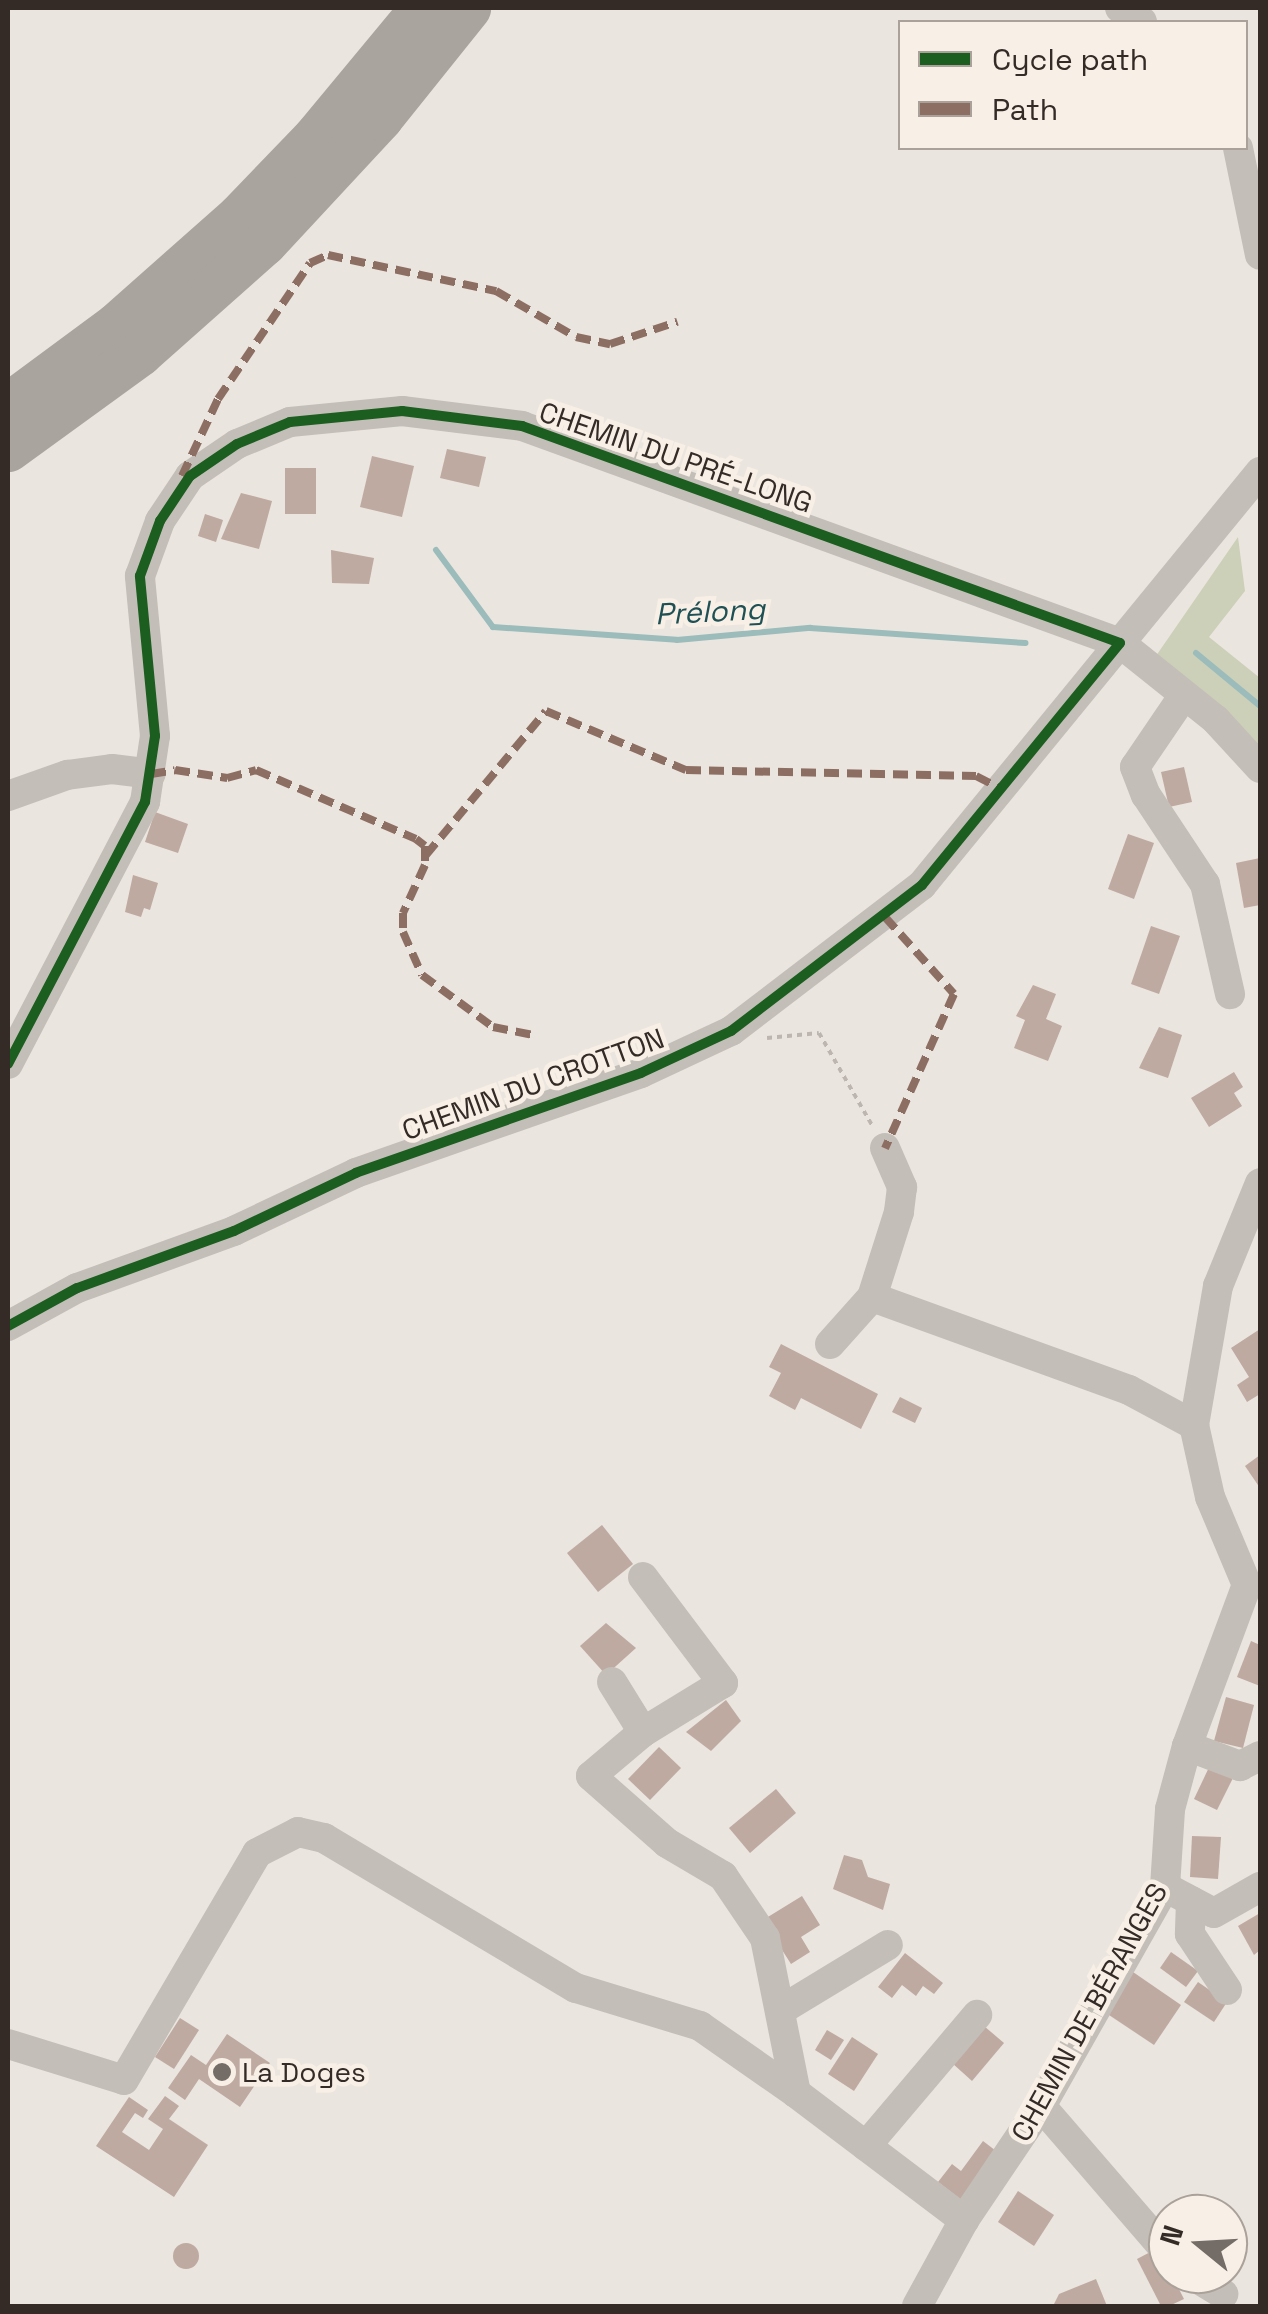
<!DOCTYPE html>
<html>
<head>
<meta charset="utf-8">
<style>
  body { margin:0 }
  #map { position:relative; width:1268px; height:2314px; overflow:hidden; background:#ebe5df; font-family:"Space Grotesk",sans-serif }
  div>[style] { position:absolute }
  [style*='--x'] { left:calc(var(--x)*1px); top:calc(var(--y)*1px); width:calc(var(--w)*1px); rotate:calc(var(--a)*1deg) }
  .green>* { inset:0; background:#ccd0b9 }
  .stream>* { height:6px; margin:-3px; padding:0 3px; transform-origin:3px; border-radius:3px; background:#9bbcbb }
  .building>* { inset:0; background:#beaaa1 }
  .round { border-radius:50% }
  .path>* { height:4px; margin-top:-2px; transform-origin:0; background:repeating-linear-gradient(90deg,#bdb6b0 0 5px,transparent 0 10px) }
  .minor>* { height:30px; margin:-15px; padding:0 15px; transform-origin:15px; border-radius:15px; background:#c4beb8 }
  .highway>* { height:45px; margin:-22.5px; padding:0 22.5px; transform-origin:22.5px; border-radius:22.5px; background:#aaa49e }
  .quiet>* { height:8px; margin-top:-4px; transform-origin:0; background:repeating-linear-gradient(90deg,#8d6e63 0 15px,transparent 0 23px) }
  .cycleway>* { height:10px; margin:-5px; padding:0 5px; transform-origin:5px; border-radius:5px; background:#1b5e20 }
  .dots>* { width:28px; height:28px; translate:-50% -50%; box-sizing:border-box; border:5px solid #f8f0e6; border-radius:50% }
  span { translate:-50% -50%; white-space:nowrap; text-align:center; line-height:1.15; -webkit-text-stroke:9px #f8f0e6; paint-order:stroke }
  .street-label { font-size:28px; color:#342b27 }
  .poi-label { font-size:28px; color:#342b27 }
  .left { translate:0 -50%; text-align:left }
  .water-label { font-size:30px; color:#1e5054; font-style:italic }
  .frame { position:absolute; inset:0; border:10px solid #342b27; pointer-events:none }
  .legend { position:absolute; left:898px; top:20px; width:350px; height:130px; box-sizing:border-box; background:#f8f0e6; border:2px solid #aaa19a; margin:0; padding:12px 18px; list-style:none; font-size:30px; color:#342b27 }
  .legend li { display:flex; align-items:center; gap:20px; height:50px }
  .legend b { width:50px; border:2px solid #aaa19a }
  .north { position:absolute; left:1148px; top:2194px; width:100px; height:100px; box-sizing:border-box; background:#f8f0e6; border:2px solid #aaa19a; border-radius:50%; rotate:288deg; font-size:28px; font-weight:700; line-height:40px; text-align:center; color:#342b27 }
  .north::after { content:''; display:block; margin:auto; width:35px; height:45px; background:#746c67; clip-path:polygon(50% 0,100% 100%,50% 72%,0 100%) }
</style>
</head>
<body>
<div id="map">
  <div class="green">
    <div style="clip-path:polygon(1238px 537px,1245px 591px,1209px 637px,1260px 678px,1260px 768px,1149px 666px)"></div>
  </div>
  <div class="stream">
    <div style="--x:436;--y:550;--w:96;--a:53.5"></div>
    <div style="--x:493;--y:627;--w:184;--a:4"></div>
    <div style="--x:677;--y:640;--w:134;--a:-5.2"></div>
    <div style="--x:810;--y:628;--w:216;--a:4"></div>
    <div style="--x:1196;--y:653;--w:83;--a:39.6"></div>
  </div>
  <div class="building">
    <div style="clip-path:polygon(447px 449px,486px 457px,479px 487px,440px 478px)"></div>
    <div style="clip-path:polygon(372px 456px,414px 466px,402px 517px,360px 507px)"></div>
    <div style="clip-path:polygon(285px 468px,316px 468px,316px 514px,285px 514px)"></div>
    <div style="clip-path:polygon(241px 493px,272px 501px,259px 549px,221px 539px)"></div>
    <div style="clip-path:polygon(205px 514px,223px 520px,216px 542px,198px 536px)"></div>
    <div style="clip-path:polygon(331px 550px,374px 558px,369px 584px,332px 583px)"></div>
    <div style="clip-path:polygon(1184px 767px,1192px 802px,1169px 807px,1161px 772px)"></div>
    <div style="clip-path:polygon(155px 812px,188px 824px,178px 853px,145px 842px)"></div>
    <div style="clip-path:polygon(1128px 834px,1154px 843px,1134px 899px,1108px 889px)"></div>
    <div style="clip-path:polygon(1260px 858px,1260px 905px,1244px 908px,1236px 863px)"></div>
    <div style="clip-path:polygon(133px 875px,158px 883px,150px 910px,144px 908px,141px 917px,125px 912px)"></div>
    <div style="clip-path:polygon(1151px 926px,1180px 936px,1159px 994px,1131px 984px)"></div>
    <div style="clip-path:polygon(1033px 985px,1056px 994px,1046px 1019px,1062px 1026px,1048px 1061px,1014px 1048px,1025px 1020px,1016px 1016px)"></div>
    <div style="clip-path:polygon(1159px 1027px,1182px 1035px,1168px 1078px,1139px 1068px)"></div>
    <div style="clip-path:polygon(1234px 1072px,1243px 1087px,1234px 1093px,1242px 1106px,1209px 1127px,1191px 1098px)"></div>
    <div style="clip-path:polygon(1260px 1329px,1260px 1394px,1247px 1402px,1237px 1385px,1249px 1377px,1231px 1348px)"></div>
    <div style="clip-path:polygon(781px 1344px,878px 1394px,861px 1429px,801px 1398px,795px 1410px,769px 1396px,781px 1373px,769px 1367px)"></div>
    <div style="clip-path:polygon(900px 1397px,922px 1408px,915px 1423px,892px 1412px)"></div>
    <div style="clip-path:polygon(1260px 1455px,1260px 1488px,1245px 1466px)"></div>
    <div style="clip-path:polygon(602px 1525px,633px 1564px,598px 1592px,567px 1553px)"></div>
    <div style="clip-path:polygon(606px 1623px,636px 1648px,606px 1675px,580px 1646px)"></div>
    <div style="clip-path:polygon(1251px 1641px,1260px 1645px,1260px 1686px,1237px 1677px)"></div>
    <div style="clip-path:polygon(1226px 1697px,1254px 1705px,1243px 1748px,1214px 1741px)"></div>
    <div style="clip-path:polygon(726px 1700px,741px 1721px,711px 1751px,686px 1732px)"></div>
    <div style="clip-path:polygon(659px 1747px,681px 1768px,650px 1800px,628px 1779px)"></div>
    <div style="clip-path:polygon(1212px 1761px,1236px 1772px,1217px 1810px,1194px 1799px)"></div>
    <div style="clip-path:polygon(776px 1789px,796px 1813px,750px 1853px,729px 1828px)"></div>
    <div style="clip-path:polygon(1192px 1836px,1221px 1837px,1218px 1879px,1190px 1877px)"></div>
    <div style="clip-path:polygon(844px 1855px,862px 1860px,868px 1877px,890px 1884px,883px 1910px,833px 1889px)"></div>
    <div style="clip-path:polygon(802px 1896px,820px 1925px,801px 1937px,810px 1952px,791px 1964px,763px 1920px)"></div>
    <div style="clip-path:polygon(1260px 1913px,1260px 1950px,1254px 1955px,1238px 1926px)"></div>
    <div style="clip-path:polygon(1171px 1952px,1198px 1971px,1186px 1987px,1160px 1968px)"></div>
    <div style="clip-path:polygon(905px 1953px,943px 1983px,934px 1994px,923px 1986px,916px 1996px,902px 1985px,892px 1998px,878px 1987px)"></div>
    <div style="clip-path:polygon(1133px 1972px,1181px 2005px,1154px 2045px,1106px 2013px)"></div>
    <div style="clip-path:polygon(1198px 1982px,1227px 2002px,1214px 2022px,1184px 2002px)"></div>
    <div style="clip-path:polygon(180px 2018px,199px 2030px,174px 2069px,155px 2057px)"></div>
    <div style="clip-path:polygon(984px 2026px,1004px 2043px,972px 2081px,952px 2063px)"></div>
    <div style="clip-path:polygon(827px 2030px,844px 2040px,831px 2060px,815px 2050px)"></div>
    <div style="clip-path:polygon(227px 2034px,270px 2063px,240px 2107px,199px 2079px,185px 2100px,168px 2088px,191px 2055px,206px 2065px)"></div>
    <div style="clip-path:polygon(852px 2037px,878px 2054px,854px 2091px,828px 2074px)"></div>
    <div style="clip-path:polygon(165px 2096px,179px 2106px,169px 2119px,208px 2145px,174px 2197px,96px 2146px,129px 2097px,148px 2110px,143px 2118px,135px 2113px,122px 2132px,149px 2150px,163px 2129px,148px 2119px)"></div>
    <div style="clip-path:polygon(983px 2141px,1004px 2157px,968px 2205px,938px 2182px,952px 2164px,961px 2171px)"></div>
    <div style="clip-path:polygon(1018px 2191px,1054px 2215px,1034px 2246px,998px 2222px)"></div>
    <div class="round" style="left:173px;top:2243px;width:26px;height:26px"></div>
    <div style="clip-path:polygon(1158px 2248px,1184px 2299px,1169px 2306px,1161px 2306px,1137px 2259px)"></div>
    <div style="clip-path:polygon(1096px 2279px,1107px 2306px,1053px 2306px,1059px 2294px)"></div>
  </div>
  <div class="path">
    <div style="--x:767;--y:1038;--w:52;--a:-5.5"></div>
    <div style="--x:819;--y:1033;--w:108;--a:60.1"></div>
  </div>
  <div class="minor">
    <div style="--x:1120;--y:8;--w:26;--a:32"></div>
    <div style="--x:1238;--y:148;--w:109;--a:78.4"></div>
    <div style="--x:1260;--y:472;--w:221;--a:129.3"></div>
    <div style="--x:1120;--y:643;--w:123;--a:38.7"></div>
    <div style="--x:1216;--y:720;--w:65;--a:47.5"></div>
    <div style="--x:1184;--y:695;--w:87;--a:124.2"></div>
    <div style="--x:1135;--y:767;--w:30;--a:69"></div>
    <div style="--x:1146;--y:795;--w:107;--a:56.5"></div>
    <div style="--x:1205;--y:884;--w:113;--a:77.2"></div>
    <div style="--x:8;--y:796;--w:63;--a:-19.6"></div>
    <div style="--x:67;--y:775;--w:45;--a:-7.6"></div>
    <div style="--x:112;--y:769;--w:39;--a:7"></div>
    <div style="--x:8;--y:1064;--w:296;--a:-62.4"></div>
    <div style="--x:145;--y:802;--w:67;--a:-81.4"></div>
    <div style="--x:155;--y:736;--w:161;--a:-95.4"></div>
    <div style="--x:140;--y:576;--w:59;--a:-70"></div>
    <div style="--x:160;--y:521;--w:54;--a:-56.3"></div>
    <div style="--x:190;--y:476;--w:57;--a:-34.2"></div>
    <div style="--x:237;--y:444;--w:57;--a:-22.5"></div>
    <div style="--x:290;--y:422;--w:113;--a:-5.6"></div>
    <div style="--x:402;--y:411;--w:121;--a:7.1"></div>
    <div style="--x:522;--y:426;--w:636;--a:19.94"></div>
    <div style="--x:1120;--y:643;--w:313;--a:129.3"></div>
    <div style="--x:922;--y:885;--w:240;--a:142.6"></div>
    <div style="--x:731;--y:1031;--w:99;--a:155"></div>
    <div style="--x:641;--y:1073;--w:302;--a:160.7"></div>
    <div style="--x:356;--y:1173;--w:135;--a:154.6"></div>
    <div style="--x:234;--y:1231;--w:167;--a:160"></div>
    <div style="--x:77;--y:1288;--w:79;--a:151.2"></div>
    <div style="--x:885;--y:1148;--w:43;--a:66.4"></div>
    <div style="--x:902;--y:1187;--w:25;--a:97"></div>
    <div style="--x:899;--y:1212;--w:89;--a:107.6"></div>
    <div style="--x:872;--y:1297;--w:273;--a:19.9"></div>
    <div style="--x:1129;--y:1390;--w:74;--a:28.3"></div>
    <div style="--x:830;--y:1344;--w:63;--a:-48.2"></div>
    <div style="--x:643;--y:1577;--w:133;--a:53"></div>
    <div style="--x:723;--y:1683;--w:94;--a:148.5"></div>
    <div style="--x:643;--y:1732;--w:68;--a:139.8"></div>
    <div style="--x:591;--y:1776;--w:101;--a:41.4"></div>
    <div style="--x:667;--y:1843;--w:65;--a:30.5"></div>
    <div style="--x:723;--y:1876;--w:75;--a:55.9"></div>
    <div style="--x:765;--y:1938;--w:158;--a:78.7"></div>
    <div style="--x:796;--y:2093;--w:211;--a:37.1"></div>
    <div style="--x:612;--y:1682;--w:59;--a:58.2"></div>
    <div style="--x:1187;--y:1746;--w:57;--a:20.7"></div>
    <div style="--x:1240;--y:1766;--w:22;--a:-27"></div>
    <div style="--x:1165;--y:1887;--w:55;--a:28"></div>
    <div style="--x:1214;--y:1913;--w:53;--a:-29.5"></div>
    <div style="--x:1191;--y:1901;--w:33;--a:92"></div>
    <div style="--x:1190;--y:1934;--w:67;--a:56.5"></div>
    <div style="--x:781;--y:2010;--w:125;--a:-31.3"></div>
    <div style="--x:8;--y:2044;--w:121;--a:17.2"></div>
    <div style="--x:124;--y:2080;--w:263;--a:-59.6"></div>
    <div style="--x:257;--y:1853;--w:46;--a:-27.1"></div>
    <div style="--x:298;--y:1832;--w:27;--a:13"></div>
    <div style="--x:324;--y:1838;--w:293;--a:30.8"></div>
    <div style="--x:576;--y:1988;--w:130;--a:17"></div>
    <div style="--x:700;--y:2026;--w:117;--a:34.9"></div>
    <div style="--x:1041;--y:2106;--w:194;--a:49.2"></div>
    <div style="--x:866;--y:2146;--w:172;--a:-49.7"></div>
    <div style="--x:1190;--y:2274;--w:39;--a:31"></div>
    <div style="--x:917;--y:2306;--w:98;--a:-61.3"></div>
    <div style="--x:964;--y:2220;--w:138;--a:-56"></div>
    <div style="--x:1041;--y:2106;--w:252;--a:-60.5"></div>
    <div style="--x:1165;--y:1887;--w:78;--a:-86.3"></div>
    <div style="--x:1170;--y:1809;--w:65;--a:-74.9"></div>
    <div style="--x:1187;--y:1746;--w:172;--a:-69.6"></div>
    <div style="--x:1247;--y:1585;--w:95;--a:-112.8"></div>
    <div style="--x:1210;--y:1497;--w:74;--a:-102.5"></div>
    <div style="--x:1194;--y:1425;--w:141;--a:-80.2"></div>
    <div style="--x:1218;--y:1286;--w:111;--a:-67.8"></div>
  </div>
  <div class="highway">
    <div style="--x:8;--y:405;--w:134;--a:-36.5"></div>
    <div style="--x:116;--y:325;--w:164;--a:-41.5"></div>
    <div style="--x:239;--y:216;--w:110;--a:-46.1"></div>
    <div style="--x:315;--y:137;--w:168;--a:-50.3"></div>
    <div style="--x:8;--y:449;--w:163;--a:-36"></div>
    <div style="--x:140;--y:353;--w:166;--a:-41.6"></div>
    <div style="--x:264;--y:243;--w:171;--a:-47.1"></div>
    <div style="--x:380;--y:118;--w:141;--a:-51.3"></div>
  </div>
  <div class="quiet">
    <div style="--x:182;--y:476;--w:85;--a:-64.9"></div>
    <div style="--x:218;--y:399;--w:164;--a:-55.9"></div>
    <div style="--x:310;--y:263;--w:20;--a:-24"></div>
    <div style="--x:328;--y:255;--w:172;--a:12.1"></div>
    <div style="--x:496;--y:291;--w:92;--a:29.9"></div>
    <div style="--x:576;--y:337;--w:35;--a:12"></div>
    <div style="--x:610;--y:344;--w:71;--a:-18.2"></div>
    <div style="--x:151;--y:774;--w:24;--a:-9"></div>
    <div style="--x:175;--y:770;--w:53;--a:8.7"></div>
    <div style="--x:227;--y:778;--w:30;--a:-15"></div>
    <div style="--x:256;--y:770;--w:174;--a:23.3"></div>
    <div style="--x:416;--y:839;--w:11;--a:38"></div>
    <div style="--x:425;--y:846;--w:19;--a:90"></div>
    <div style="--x:425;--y:865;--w:53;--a:114.6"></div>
    <div style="--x:403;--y:913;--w:19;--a:90"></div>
    <div style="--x:403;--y:932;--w:47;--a:66.2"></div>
    <div style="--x:422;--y:975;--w:88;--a:36.2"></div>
    <div style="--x:493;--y:1027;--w:41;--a:11.3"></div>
    <div style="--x:426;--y:855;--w:187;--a:-50.2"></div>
    <div style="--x:546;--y:711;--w:152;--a:22.9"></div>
    <div style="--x:686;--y:770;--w:290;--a:1.2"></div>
    <div style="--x:976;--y:776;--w:28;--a:27"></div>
    <div style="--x:885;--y:917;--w:103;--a:48.1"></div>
    <div style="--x:954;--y:994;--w:169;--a:114.1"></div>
  </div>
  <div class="cycleway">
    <div style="--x:8;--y:1064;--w:296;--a:-62.4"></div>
    <div style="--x:145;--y:802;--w:67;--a:-81.4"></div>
    <div style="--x:155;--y:736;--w:161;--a:-95.4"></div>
    <div style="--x:140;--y:576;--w:59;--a:-70"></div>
    <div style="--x:160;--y:521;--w:54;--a:-56.3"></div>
    <div style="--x:190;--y:476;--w:57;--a:-34.2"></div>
    <div style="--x:237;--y:444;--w:57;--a:-22.5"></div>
    <div style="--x:290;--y:422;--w:113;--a:-5.6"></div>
    <div style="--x:402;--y:411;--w:121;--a:7.1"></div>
    <div style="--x:522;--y:426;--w:636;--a:19.94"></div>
    <div style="--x:1120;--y:643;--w:313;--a:129.3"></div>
    <div style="--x:922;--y:885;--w:240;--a:142.6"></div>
    <div style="--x:731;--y:1031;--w:99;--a:155"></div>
    <div style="--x:641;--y:1073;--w:302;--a:160.7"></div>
    <div style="--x:356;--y:1173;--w:135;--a:154.6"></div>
    <div style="--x:234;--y:1231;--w:167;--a:160"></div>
    <div style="--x:77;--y:1288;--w:79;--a:151.2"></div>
  </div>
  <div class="dots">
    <div style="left:222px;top:2072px;background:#746c67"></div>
  </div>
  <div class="street-label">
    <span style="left:676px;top:457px;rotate:19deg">CHEMIN DU PRÉ-LONG</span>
    <span style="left:533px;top:1084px;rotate:-20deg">CHEMIN DU CROTTON</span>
    <span style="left:1089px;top:2012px;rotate:-61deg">CHEMIN DE BÉRANGES</span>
  </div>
  <div class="poi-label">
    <span class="left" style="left:242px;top:2072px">La Doges</span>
  </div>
  <div class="water-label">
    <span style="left:710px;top:612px;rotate:-3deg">Prélong</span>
  </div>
  <div class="frame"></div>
  <ul class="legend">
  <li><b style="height:12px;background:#1b5e20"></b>Cycle path</li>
  <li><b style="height:12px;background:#8d6e63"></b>Path</li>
  </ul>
  <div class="north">N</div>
</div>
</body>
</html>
